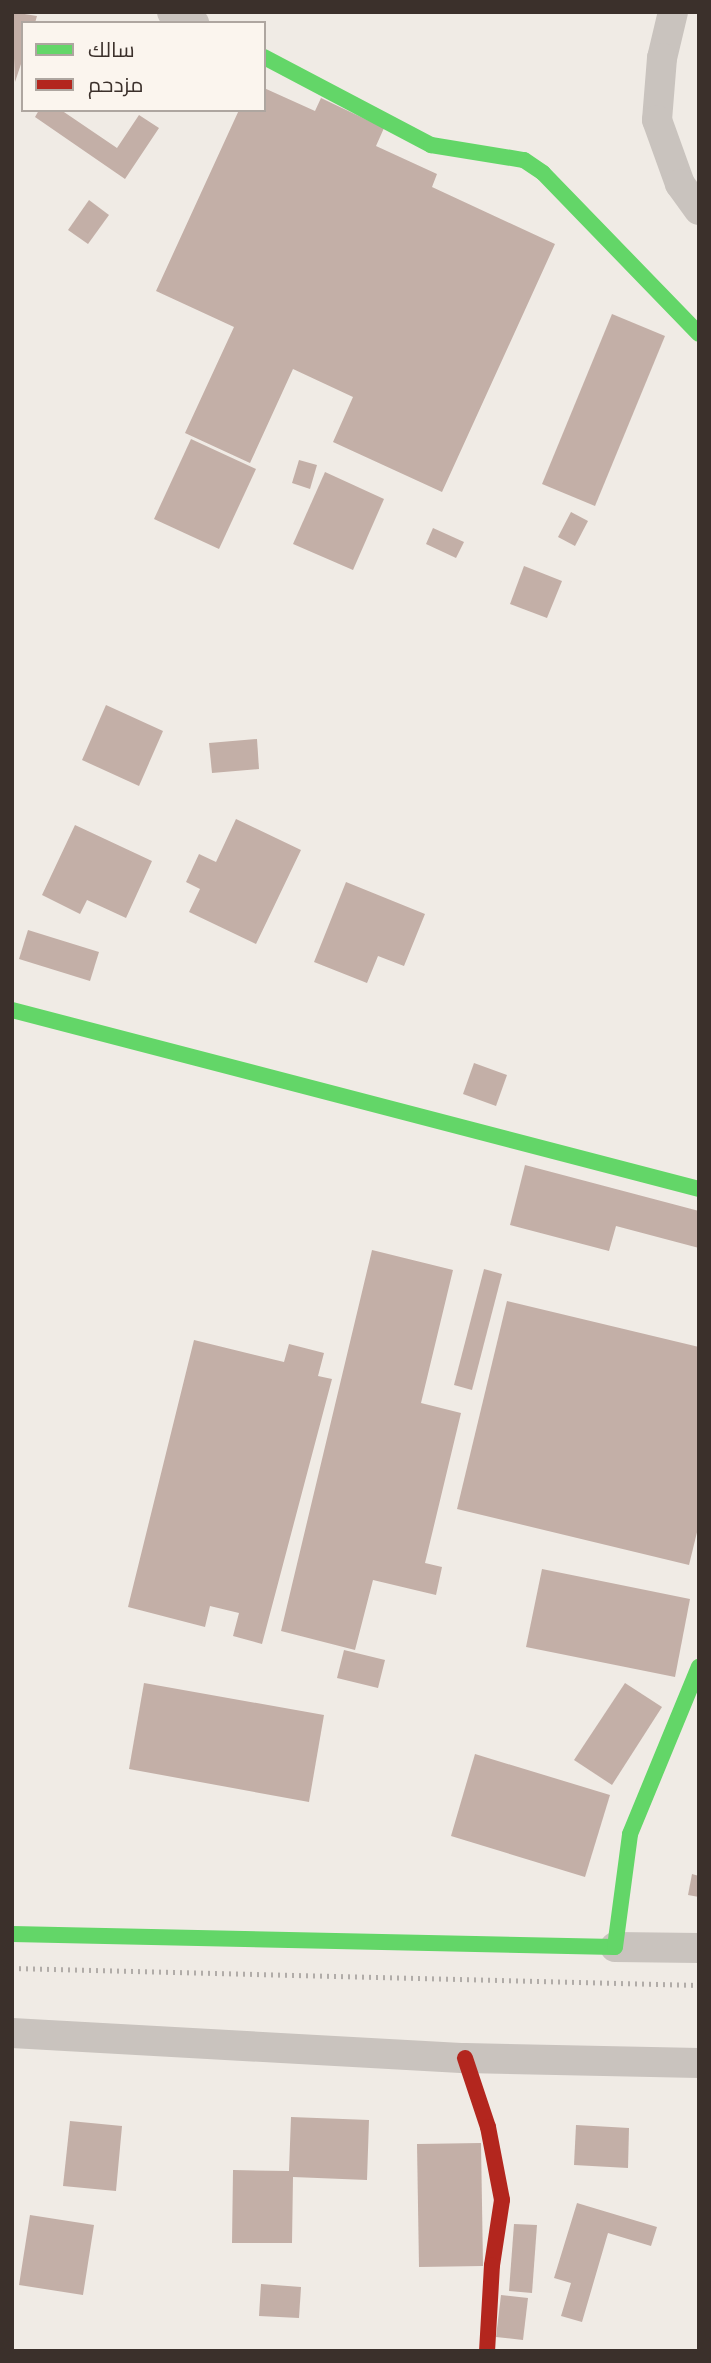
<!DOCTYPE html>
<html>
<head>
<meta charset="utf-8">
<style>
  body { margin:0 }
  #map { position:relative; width:711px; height:2363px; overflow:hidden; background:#f0ebe5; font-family:Lato,Cairo,sans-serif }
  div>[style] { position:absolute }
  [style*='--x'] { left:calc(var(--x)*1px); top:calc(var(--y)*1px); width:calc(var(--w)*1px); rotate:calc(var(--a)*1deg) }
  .building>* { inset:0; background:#c3afa7 }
  .street>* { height:30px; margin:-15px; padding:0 15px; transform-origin:15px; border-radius:15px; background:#c9c3be }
  .fast>* { height:16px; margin:-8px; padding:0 8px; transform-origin:8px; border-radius:8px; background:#63d668 }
  .jam>* { height:16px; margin:-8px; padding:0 8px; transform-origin:8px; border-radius:8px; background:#b3261e }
  .rail>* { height:5px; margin-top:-2.5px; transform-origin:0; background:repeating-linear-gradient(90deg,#b1aca8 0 2px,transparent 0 7px) }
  span { translate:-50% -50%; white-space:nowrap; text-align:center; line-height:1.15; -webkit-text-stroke:5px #fbf5ee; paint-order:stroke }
  .frame { position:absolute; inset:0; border:14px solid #3b302b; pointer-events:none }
  .legend { position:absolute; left:21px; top:21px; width:245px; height:91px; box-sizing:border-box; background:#fbf5ee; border:2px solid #aea6a0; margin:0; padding:9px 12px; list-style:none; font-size:21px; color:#3b302b }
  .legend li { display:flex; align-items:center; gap:14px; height:35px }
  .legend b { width:35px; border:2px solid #aea6a0 }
</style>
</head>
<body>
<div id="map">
  <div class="building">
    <div style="clip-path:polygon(12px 12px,37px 16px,35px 23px,23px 23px,23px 58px,15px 82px)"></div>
    <div style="clip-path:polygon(264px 88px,315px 111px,321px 98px,384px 128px,376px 146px,437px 174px,432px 187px,555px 244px,442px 492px,333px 442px,353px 397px,293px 369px,250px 463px,185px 433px,234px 327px,156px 291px,239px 110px,264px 110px)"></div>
    <div style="clip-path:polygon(39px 110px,61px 110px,117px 148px,139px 115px,159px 128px,125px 179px,35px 117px)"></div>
    <div style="clip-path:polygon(89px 200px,109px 215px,88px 244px,68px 230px)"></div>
    <div style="clip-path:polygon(612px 314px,665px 336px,595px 506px,542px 484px)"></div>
    <div style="clip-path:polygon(191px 439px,256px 469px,219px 549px,154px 519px)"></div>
    <div style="clip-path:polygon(299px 460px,317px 465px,310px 489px,292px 483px)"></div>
    <div style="clip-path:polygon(325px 472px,384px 499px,353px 570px,293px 544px)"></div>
    <div style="clip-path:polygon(571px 512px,588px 521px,575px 546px,558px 537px)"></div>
    <div style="clip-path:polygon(433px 528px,464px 542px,456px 558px,426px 544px)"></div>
    <div style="clip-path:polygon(524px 566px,562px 581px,547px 618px,510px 604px)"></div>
    <div style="clip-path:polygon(106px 705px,163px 731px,139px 786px,82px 760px)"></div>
    <div style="clip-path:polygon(257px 739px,259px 769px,212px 773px,209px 743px)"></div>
    <div style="clip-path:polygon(236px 819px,301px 850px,256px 944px,189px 912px,200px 889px,186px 882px,199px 854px,216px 862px)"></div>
    <div style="clip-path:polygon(75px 825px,152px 861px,126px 918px,87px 900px,80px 914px,42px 895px)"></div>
    <div style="clip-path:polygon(346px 882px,425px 914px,404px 966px,378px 956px,367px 983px,314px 962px)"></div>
    <div style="clip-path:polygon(28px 930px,99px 952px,90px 981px,19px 959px)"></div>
    <div style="clip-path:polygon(474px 1063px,507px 1075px,496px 1106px,463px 1094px)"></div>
    <div style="clip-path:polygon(525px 1165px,699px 1211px,699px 1248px,616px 1226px,609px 1251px,510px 1225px)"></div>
    <div style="clip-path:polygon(372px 1250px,453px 1270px,421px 1403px,461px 1413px,425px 1563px,442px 1567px,436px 1595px,373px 1580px,355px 1650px,281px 1631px)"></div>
    <div style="clip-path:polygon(484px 1269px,502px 1274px,472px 1390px,454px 1385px)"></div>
    <div style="clip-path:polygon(507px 1301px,699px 1347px,699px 1524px,689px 1565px,457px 1509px)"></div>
    <div style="clip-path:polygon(194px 1340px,284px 1362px,289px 1344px,324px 1353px,318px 1376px,332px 1379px,262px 1644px,233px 1636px,239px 1613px,210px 1606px,205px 1627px,128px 1607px)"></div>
    <div style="clip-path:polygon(542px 1569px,690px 1599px,675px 1677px,526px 1647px)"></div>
    <div style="clip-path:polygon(344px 1650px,385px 1660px,378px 1688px,337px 1678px)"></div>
    <div style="clip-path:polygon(144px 1683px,324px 1715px,309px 1802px,129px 1769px)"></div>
    <div style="clip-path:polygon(625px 1683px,662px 1707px,612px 1785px,574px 1760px)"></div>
    <div style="clip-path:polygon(475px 1754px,610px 1795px,585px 1877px,451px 1836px)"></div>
    <div style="clip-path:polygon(692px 1874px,699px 1876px,699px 1897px,688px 1895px)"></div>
    <div style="clip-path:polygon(291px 2117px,369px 2120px,367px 2180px,293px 2177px,292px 2243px,232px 2243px,233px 2170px,289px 2171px)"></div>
    <div style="clip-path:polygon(70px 2121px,122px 2126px,116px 2191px,63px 2186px)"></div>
    <div style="clip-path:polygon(576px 2125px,629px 2128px,628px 2168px,574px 2165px)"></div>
    <div style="clip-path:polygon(481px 2143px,483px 2266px,419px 2267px,417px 2144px)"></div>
    <div style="clip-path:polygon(577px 2203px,657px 2227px,651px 2246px,608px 2233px,582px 2322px,561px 2316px,571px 2283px,554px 2278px)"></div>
    <div style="clip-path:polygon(30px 2215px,94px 2225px,83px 2295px,19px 2285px)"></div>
    <div style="clip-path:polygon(514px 2224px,537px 2225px,532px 2293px,509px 2291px)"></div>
    <div style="clip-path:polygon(261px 2284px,301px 2287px,299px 2318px,259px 2316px)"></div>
    <div style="clip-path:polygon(501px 2295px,528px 2298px,523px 2340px,496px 2337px)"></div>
  </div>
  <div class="street">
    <div style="--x:172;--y:12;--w:25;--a:27"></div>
    <div style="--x:673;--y:12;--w:47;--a:103.4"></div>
    <div style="--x:662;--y:58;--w:62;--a:94.6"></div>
    <div style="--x:657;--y:120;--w:68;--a:70.2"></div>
    <div style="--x:680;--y:184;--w:32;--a:54"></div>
    <div style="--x:615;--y:1947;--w:84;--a:0.7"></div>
    <div style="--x:12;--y:2033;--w:454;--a:3.2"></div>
    <div style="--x:465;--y:2058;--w:234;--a:1.2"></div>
  </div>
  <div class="fast">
    <div style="--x:264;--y:57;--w:189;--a:27.8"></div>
    <div style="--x:431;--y:145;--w:94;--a:9.2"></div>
    <div style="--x:524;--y:160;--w:23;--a:34"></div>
    <div style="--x:543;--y:173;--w:224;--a:45.9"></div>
    <div style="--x:12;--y:1010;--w:710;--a:14.6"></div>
    <div style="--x:12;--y:1934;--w:603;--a:1.24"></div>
    <div style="--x:615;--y:1947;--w:114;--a:-82.4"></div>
    <div style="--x:630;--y:1834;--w:181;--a:-67.6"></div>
  </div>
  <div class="jam">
    <div style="--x:465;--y:2058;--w:73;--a:71.6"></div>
    <div style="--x:488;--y:2127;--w:74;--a:79.1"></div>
    <div style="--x:502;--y:2200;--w:66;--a:98.7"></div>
    <div style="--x:492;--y:2265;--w:86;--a:93.3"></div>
  </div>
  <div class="rail">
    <div style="--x:12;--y:1968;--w:687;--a:1.42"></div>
  </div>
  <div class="frame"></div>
  <ul class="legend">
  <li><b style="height:9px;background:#63d668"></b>سالك</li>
  <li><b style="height:9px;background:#b3261e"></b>مزدحم</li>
  </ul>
</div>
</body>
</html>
